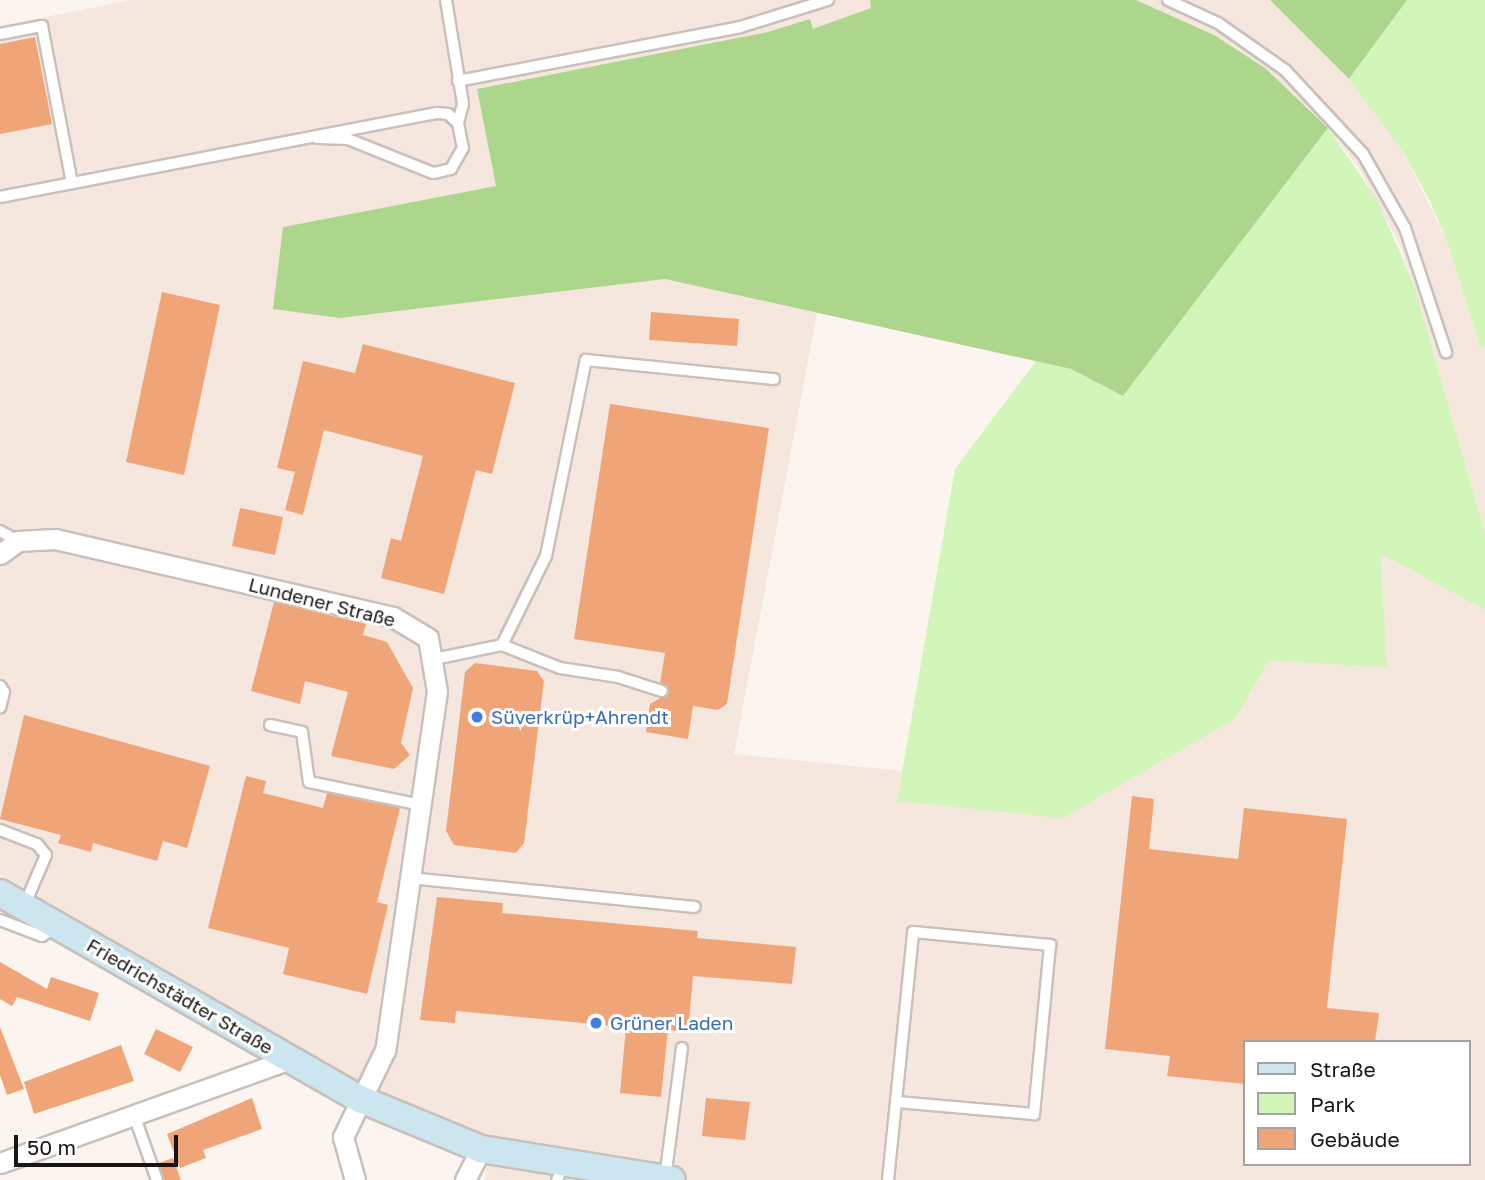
<!DOCTYPE html>
<html>
<head>
<meta charset="utf-8">
<style>
  body { margin:0 }
  #map { position:relative; width:1485px; height:1180px; overflow:hidden; background:#fcf4ef; font-family:"Golos Text",sans-serif }
  div>[style] { position:absolute }
  [style*='--x'] { left:calc(var(--x)*1px); top:calc(var(--y)*1px); width:calc(var(--w)*1px); rotate:calc(var(--a)*1deg) }
  .built>* { inset:0; background:#f5e6de }
  .green>* { inset:0; background:#d2f5b9 }
  .forest>* { inset:0; background:#acd68c }
  .building>* { inset:0; background:#f0a578 }
  .roads { filter:drop-shadow(2px 0 #c8c0bc) drop-shadow(-2px 0 #c8c0bc) drop-shadow(0 2px #c8c0bc) drop-shadow(0 -2px #c8c0bc) }
  .lane>* { height:10px; margin:-5px; padding:0 5px; transform-origin:5px; border-radius:5px; background:#fff }
  .street>* { height:19px; margin:-9.5px; padding:0 9.5px; transform-origin:9.5px; border-radius:9.5px; background:#fff }
  .secondary>* { height:26px; margin:-13px; padding:0 13px; transform-origin:13px; border-radius:13px; background:#cbe6ef }
  .dots>* { width:19px; height:19px; translate:-50% -50%; box-sizing:border-box; border:4px solid #fff; border-radius:50% }
  span { translate:-50% -50%; white-space:nowrap; text-align:center; line-height:1.15; -webkit-text-stroke:6px #fff; paint-order:stroke }
  .street-label { font-size:19px; color:#181514 }
  .shop-label { font-size:19px; color:#366cbe }
  .left { translate:0 -50%; text-align:left }
  .legend { position:absolute; left:1243px; top:1040px; width:228px; height:126px; box-sizing:border-box; background:#fff; border:2px solid #a3a1a1; margin:0; padding:9px 12px; list-style:none; font-size:21px; color:#181514 }
  .legend li { display:flex; align-items:center; gap:14px; height:35px }
  .legend b { width:35px; border:2px solid #a3a1a1 }
  .scale { position:absolute; left:14px; top:1135px; width:164px; height:32px; box-sizing:border-box; border:4px solid #181514; border-top:0; padding-left:9px; font-size:21px; line-height:24px; white-space:nowrap; color:#181514; -webkit-text-stroke:5px #fff; paint-order:stroke }
</style>
</head>
<body>
<div id="map">
  <div class="built">
    <div style="clip-path:polygon(evenodd,132px 0,870px 0,872px 8px,813px 30px,809px 20px,768px 32px,477px 89px,496px 186px,283px 227px,340px 318px,665px 279px,817px 313px,734px 754px,902px 771px,897px 801px,1236px 718px,1268px 661px,1386px 667px,1379px 554px,1485px 610px,1485px 1180px,485px 1180px,487px 1137px,416px 1110px,334px 1068px,0 874px,0 26px,132px 0,1245px 1042px,1469px 1042px,1469px 1164px,1245px 1164px,1245px 1042px)"></div>
    <div style="clip-path:polygon(1136px 0,1270px 0,1349px 79px,1403px 152px,1448px 243px,1480px 346px,1485px 346px,1485px 533px,1414px 285px,1399px 243px,1359px 168px,1328px 128px,1265px 68px,1214px 35px)"></div>
  </div>
  <div class="green">
    <div style="clip-path:polygon(1407px 0,1485px 0,1485px 346px,1480px 347px,1448px 243px,1430px 201px,1403px 152px,1349px 79px)"></div>
    <div style="clip-path:polygon(1328px 128px,1377px 200px,1414px 285px,1485px 533px,1485px 610px,1380px 554px,1387px 667px,1268px 661px,1236px 718px,1063px 818px,897px 801px,955px 469px,1036px 361px,1071px 369px,1123px 396px)"></div>
  </div>
  <div class="forest">
    <div style="clip-path:polygon(870px 0,1136px 0,1214px 35px,1265px 68px,1328px 128px,1123px 396px,1071px 369px,665px 279px,340px 318px,273px 309px,283px 227px,496px 186px,477px 89px,768px 32px,810px 19px,813px 29px,871px 8px)"></div>
    <div style="clip-path:polygon(1270px 0,1407px 0,1349px 79px)"></div>
  </div>
  <div class="building">
    <div style="clip-path:polygon(35px 37px,52px 124px,0 134px,0 44px)"></div>
    <div style="clip-path:polygon(162px 292px,220px 305px,184px 475px,126px 462px)"></div>
    <div style="clip-path:polygon(651px 312px,739px 319px,737px 346px,649px 340px)"></div>
    <div style="clip-path:polygon(363px 344px,515px 383px,492px 474px,476px 470px,444px 594px,381px 578px,391px 538px,401px 541px,423px 456px,324px 430px,303px 515px,285px 510px,295px 472px,277px 468px,303px 361px,355px 373px)"></div>
    <div style="clip-path:polygon(610px 404px,769px 428px,727px 704px,718px 710px,693px 706px,688px 739px,646px 732px,650px 704px,669px 693px,660px 683px,665px 653px,574px 639px)"></div>
    <div style="clip-path:polygon(240px 508px,283px 517px,275px 555px,232px 546px)"></div>
    <div style="clip-path:polygon(274px 602px,366px 624px,363px 635px,387px 642px,413px 688px,401px 743px,410px 755px,394px 769px,331px 756px,348px 692px,305px 681px,300px 704px,251px 691px)"></div>
    <div style="clip-path:polygon(475px 663px,537px 671px,544px 681px,524px 843px,516px 853px,454px 845px,446px 831px,465px 672px)"></div>
    <div style="clip-path:polygon(24px 715px,210px 766px,187px 848px,163px 841px,157px 861px,93px 843px,91px 852px,58px 843px,61px 835px,0 819px)"></div>
    <div style="clip-path:polygon(246px 776px,266px 781px,263px 793px,323px 808px,327px 793px,400px 808px,377px 902px,388px 905px,367px 994px,283px 974px,289px 948px,208px 928px)"></div>
    <div style="clip-path:polygon(1132px 796px,1154px 799px,1149px 849px,1238px 859px,1244px 808px,1347px 819px,1327px 1008px,1379px 1013px,1375px 1042px,1245px 1042px,1245px 1084px,1167px 1076px,1170px 1056px,1105px 1049px)"></div>
    <div style="clip-path:polygon(437px 897px,503px 903px,502px 913px,698px 931px,697px 938px,796px 947px,792px 984px,693px 976px,688px 1032px,668px 1030px,661px 1097px,620px 1093px,626px 1027px,456px 1011px,455px 1023px,420px 1020px)"></div>
    <div style="clip-path:polygon(0 962px,47px 989px,51px 977px,99px 993px,90px 1021px,17px 997px,12px 1006px,0 999px)"></div>
    <div style="clip-path:polygon(0 1027px,24px 1089px,7px 1095px,0 1075px)"></div>
    <div style="clip-path:polygon(156px 1029px,193px 1047px,180px 1072px,144px 1054px)"></div>
    <div style="clip-path:polygon(121px 1045px,134px 1081px,34px 1114px,24px 1082px)"></div>
    <div style="clip-path:polygon(252px 1098px,262px 1129px,203px 1150px,206px 1158px,180px 1168px,167px 1134px)"></div>
    <div style="clip-path:polygon(706px 1098px,750px 1102px,745px 1140px,702px 1136px)"></div>
    <div style="clip-path:polygon(173px 1158px,181px 1180px,164px 1180px,159px 1163px)"></div>
  </div>
  <div class="roads">
    <div class="lane">
      <div style="--x:446;--y:0;--w:105;--a:80.7"></div>
      <div style="--x:463;--y:104;--w:20;--a:105"></div>
      <div style="--x:1168;--y:0;--w:55;--a:24.7"></div>
      <div style="--x:1218;--y:23;--w:82;--a:35"></div>
      <div style="--x:1285;--y:70;--w:115;--a:47.1"></div>
      <div style="--x:1363;--y:154;--w:85;--a:60.4"></div>
      <div style="--x:1405;--y:228;--w:131;--a:71.7"></div>
      <div style="--x:0;--y:34;--w:43;--a:-10.8"></div>
      <div style="--x:42;--y:26;--w:160;--a:79.2"></div>
      <div style="--x:458;--y:81;--w:287;--a:-10.8"></div>
      <div style="--x:740;--y:27;--w:92;--a:-17.1"></div>
      <div style="--x:0;--y:197;--w:445;--a:-10.9"></div>
      <div style="--x:437;--y:113;--w:11;--a:5"></div>
      <div style="--x:448;--y:114;--w:13;--a:42"></div>
      <div style="--x:458;--y:123;--w:25;--a:79"></div>
      <div style="--x:463;--y:148;--w:24;--a:120"></div>
      <div style="--x:451;--y:169;--w:18;--a:167"></div>
      <div style="--x:433;--y:173;--w:92;--a:-158.2"></div>
      <div style="--x:348;--y:139;--w:31;--a:-178"></div>
      <div style="--x:0;--y:531;--w:21;--a:29"></div>
      <div style="--x:502;--y:645;--w:62;--a:21.6"></div>
      <div style="--x:560;--y:668;--w:59;--a:8.8"></div>
      <div style="--x:618;--y:677;--w:46;--a:17.7"></div>
      <div style="--x:434;--y:659;--w:69;--a:-11.6"></div>
      <div style="--x:502;--y:645;--w:99;--a:-63.7"></div>
      <div style="--x:546;--y:556;--w:200;--a:-78.5"></div>
      <div style="--x:586;--y:360;--w:189;--a:5.8"></div>
      <div style="--x:0;--y:686;--w:7;--a:56"></div>
      <div style="--x:4;--y:692;--w:16;--a:104"></div>
      <div style="--x:270;--y:725;--w:33;--a:12"></div>
      <div style="--x:302;--y:732;--w:50;--a:82"></div>
      <div style="--x:309;--y:782;--w:114;--a:11.6"></div>
      <div style="--x:0;--y:830;--w:40;--a:21"></div>
      <div style="--x:37;--y:844;--w:14;--a:51"></div>
      <div style="--x:46;--y:855;--w:56;--a:113.3"></div>
      <div style="--x:410;--y:878;--w:286;--a:5.8"></div>
      <div style="--x:0;--y:920;--w:45;--a:20.9"></div>
      <div style="--x:42;--y:936;--w:17;--a:-36"></div>
      <div style="--x:134;--y:1115;--w:69;--a:70.5"></div>
      <div style="--x:665;--y:1179;--w:132;--a:-82.6"></div>
      <div style="--x:557;--y:1180;--w:18;--a:-68"></div>
      <div style="--x:888;--y:1180;--w:249;--a:-84.2"></div>
      <div style="--x:913;--y:932;--w:138;--a:5.4"></div>
      <div style="--x:1050;--y:945;--w:170;--a:95.4"></div>
      <div style="--x:1034;--y:1114;--w:138;--a:-175"></div>
    </div>
    <div class="street">
      <div style="--x:0;--y:554;--w:22;--a:-36"></div>
      <div style="--x:18;--y:541;--w:37;--a:-3"></div>
      <div style="--x:55;--y:539;--w:347;--a:13"></div>
      <div style="--x:393;--y:617;--w:41;--a:31"></div>
      <div style="--x:428;--y:638;--w:54;--a:80.4"></div>
      <div style="--x:437;--y:691;--w:363;--a:98.2"></div>
      <div style="--x:385;--y:1050;--w:97;--a:115.8"></div>
      <div style="--x:343;--y:1137;--w:45;--a:74.4"></div>
      <div style="--x:0;--y:1163;--w:308;--a:-19.7"></div>
      <div style="--x:465;--y:1180;--w:35;--a:-63"></div>
    </div>
    <div class="secondary">
      <div style="--x:0;--y:893;--w:415;--a:29.8"></div>
      <div style="--x:360;--y:1099;--w:131;--a:22.5"></div>
      <div style="--x:481;--y:1149;--w:193;--a:9.2"></div>
    </div>
  </div>
  <div class="dots">
    <div style="left:477px;top:717px;background:#3f7fe0"></div>
    <div style="left:596px;top:1023px;background:#3f7fe0"></div>
  </div>
  <div class="street-label">
    <span style="left:322px;top:602px;rotate:14deg">Lundener Straße</span>
    <span style="left:180px;top:996px;rotate:30deg">Friedrichstädter Straße</span>
  </div>
  <div class="shop-label">
    <span class="left" style="left:491px;top:717px">Süverkrüp+Ahrendt</span>
    <span class="left" style="left:610px;top:1023px">Grüner Laden</span>
  </div>
  <ul class="legend">
  <li><b style="height:9px;background:#cbe6ef"></b>Straße</li>
  <li><b style="height:19px;background:#d2f5b9"></b>Park</li>
  <li><b style="height:19px;background:#f0a578"></b>Gebäude</li>
  </ul>
  <div class="scale">50 m</div>
</div>
</body>
</html>
